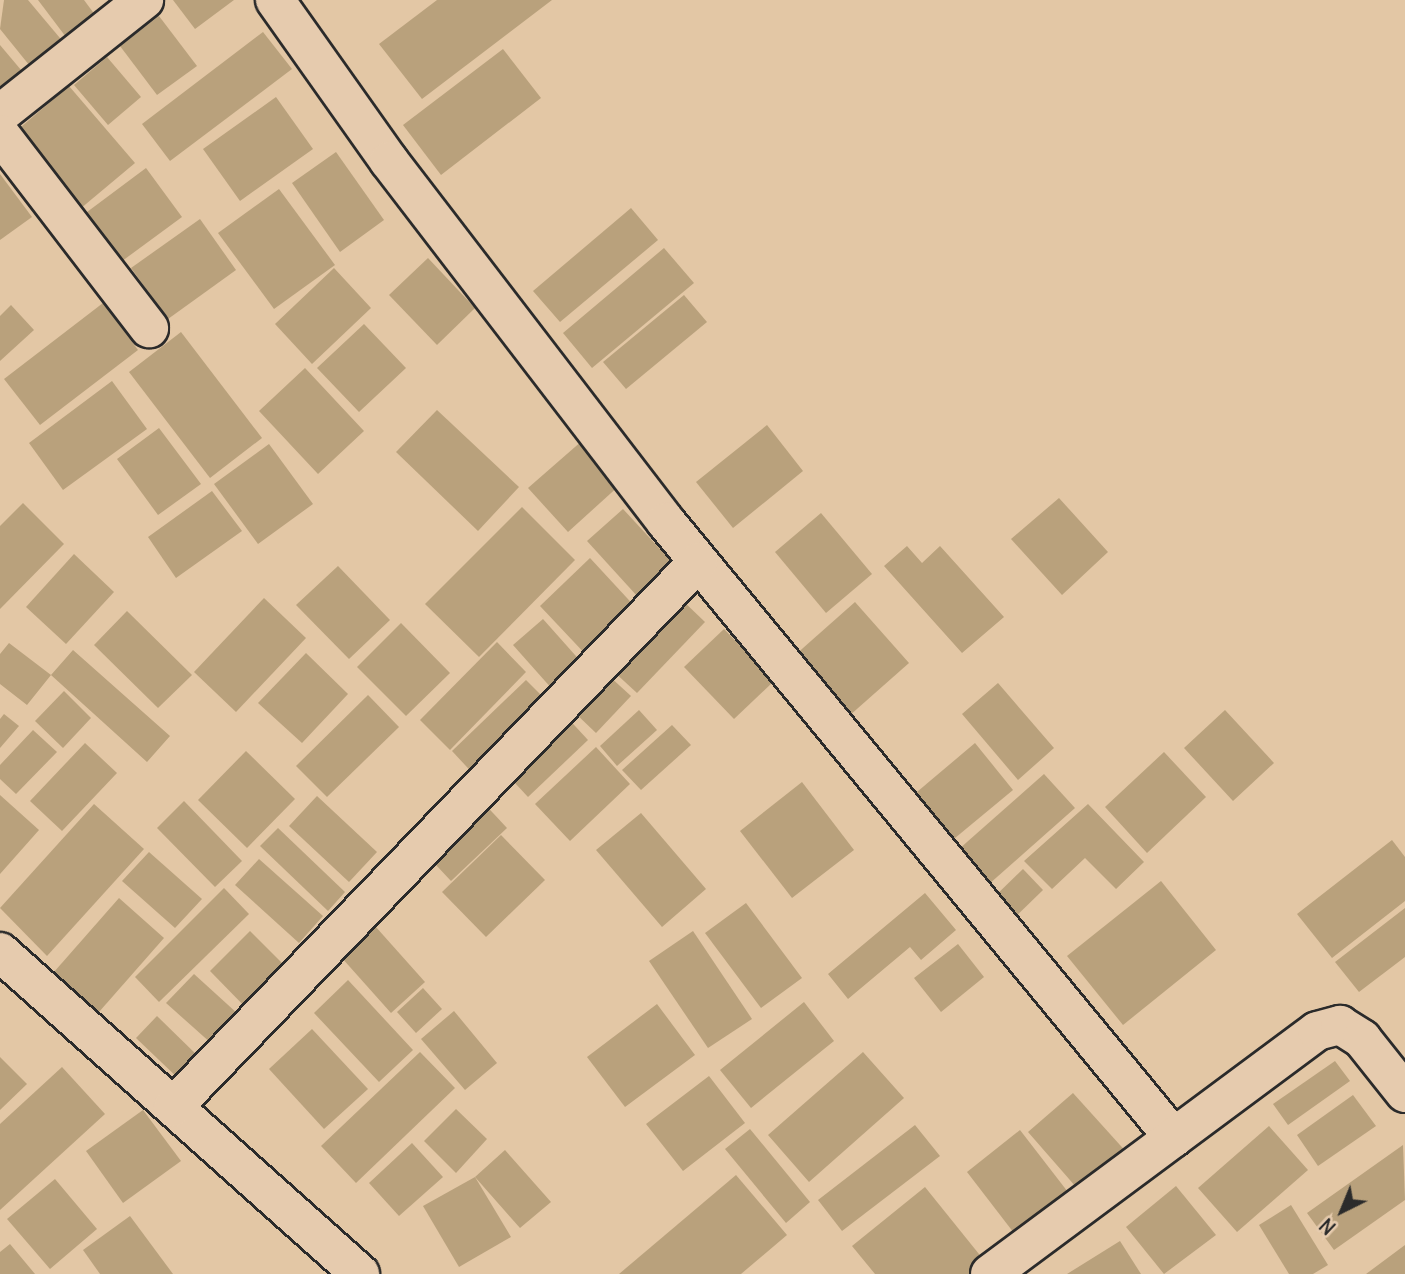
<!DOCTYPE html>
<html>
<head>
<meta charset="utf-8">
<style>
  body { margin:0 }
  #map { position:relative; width:1405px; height:1274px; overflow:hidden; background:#e3c7a5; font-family:Delius,sans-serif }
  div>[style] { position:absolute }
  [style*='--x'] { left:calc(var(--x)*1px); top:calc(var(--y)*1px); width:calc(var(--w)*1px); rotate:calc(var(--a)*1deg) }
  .building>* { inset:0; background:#b9a17c }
  .roads { filter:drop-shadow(2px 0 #2b2b2b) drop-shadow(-2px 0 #2b2b2b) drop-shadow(0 2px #2b2b2b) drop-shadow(0 -2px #2b2b2b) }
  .minor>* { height:38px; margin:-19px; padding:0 19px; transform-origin:19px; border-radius:19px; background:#e6cbae }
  span { translate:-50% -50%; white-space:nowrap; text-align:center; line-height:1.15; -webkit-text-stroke:5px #e6cbae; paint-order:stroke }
  .north { position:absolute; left:1307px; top:1176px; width:70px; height:70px; -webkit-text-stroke:5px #e6cbae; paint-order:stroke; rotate:223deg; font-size:19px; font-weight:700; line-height:28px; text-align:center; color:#2b2b2b }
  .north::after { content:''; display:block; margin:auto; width:24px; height:32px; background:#2b2b2b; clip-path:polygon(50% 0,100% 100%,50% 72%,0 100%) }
</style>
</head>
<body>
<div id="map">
  <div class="building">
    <div style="clip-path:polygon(4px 0,28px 0,70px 50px,38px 76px,0 29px)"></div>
    <div style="clip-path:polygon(38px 0,84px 0,104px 27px,75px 49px)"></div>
    <div style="clip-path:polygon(173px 0,234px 0,195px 29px)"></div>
    <div style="clip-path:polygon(437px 0,552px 0,422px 99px,379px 44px)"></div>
    <div style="clip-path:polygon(159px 16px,197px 66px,157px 95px,120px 46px)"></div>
    <div style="clip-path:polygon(263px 32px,292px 69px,170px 161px,142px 124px)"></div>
    <div style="clip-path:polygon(0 45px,32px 83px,0 110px)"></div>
    <div style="clip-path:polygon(503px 49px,541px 98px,441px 175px,403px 125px)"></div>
    <div style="clip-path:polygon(107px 57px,141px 97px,108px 125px,74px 85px)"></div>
    <div style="clip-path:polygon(69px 86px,135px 163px,80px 209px,15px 132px)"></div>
    <div style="clip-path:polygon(276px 97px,313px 149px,240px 201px,203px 149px)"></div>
    <div style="clip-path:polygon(336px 152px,384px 220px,340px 252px,292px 183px)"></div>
    <div style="clip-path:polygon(146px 168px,182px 217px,114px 267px,79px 218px)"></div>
    <div style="clip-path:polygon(0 174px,32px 217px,0 240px)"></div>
    <div style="clip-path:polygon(279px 189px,335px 265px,274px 309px,218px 233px)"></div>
    <div style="clip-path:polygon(631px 208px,658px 240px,560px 322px,533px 291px)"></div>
    <div style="clip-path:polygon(200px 219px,236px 270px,168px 319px,131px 268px)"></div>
    <div style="clip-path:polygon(664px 248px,694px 283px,592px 368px,563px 333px)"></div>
    <div style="clip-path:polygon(428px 258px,475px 308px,437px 345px,389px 295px)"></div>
    <div style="clip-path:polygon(334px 268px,371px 308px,312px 364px,275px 324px)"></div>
    <div style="clip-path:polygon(684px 295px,707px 322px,626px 389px,603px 362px)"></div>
    <div style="clip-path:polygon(103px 303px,138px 350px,40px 425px,4px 379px)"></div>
    <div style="clip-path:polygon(11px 305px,34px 330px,0 361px,0 316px)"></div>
    <div style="clip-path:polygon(364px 324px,406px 368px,359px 412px,317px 368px)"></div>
    <div style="clip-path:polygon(181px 332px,262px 438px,210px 478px,129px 372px)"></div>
    <div style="clip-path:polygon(305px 368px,364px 431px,318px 474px,259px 411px)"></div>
    <div style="clip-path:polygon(112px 381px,147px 429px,63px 490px,29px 443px)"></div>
    <div style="clip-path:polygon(437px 410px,519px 487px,478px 531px,396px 452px)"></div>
    <div style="clip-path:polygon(767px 425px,803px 471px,733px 528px,696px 482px)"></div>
    <div style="clip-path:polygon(159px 428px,201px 484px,158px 515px,117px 459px)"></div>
    <div style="clip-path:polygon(583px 440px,621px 484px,568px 532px,528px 488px)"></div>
    <div style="clip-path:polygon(269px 444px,313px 504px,258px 544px,214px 484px)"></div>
    <div style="clip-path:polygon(212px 491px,242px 531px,176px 578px,148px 537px)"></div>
    <div style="clip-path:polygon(1059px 498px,1108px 552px,1062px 595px,1011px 539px)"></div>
    <div style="clip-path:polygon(23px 503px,64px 544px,0 609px,0 526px)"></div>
    <div style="clip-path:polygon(522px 507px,575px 560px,479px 657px,425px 604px)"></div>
    <div style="clip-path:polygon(623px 509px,684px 575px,648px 608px,587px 541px)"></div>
    <div style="clip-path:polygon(821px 513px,872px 574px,826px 613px,775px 552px)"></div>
    <div style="clip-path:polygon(907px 546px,922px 563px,940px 546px,1004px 617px,962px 653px,884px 566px)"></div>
    <div style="clip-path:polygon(74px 554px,114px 592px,66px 644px,26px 607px)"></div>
    <div style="clip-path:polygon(590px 558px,639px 611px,589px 658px,540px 606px)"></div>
    <div style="clip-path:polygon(338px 566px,390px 620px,349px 659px,296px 605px)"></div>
    <div style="clip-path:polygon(264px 598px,306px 638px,236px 712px,194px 672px)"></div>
    <div style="clip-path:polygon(681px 599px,705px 622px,637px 693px,612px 670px)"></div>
    <div style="clip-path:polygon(855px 602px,909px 663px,849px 716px,794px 656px)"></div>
    <div style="clip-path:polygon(127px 611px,192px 675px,158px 708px,94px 645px)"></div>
    <div style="clip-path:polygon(543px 619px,583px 664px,553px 690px,513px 645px)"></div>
    <div style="clip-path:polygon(401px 623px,450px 673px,406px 716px,357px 667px)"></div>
    <div style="clip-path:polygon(724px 629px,774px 681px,734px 719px,684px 667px)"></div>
    <div style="clip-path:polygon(497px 642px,526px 672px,450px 750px,420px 720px)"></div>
    <div style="clip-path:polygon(9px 643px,51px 675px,73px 650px,170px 736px,147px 762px,51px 675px,27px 705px,0 684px,0 654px)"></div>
    <div style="clip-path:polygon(306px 653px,348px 694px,302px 743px,258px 703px)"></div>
    <div style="clip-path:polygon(608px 675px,631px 696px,596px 733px,574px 712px)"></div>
    <div style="clip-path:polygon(526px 680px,554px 708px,479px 780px,452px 751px)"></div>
    <div style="clip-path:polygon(998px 683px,1054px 748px,1018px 780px,962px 714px)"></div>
    <div style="clip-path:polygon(64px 691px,91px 718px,63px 748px,35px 721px)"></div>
    <div style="clip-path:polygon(368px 695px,399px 727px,327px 797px,296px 766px)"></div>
    <div style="clip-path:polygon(639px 710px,657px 730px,617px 766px,600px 746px)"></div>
    <div style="clip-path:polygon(1225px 710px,1274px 763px,1233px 801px,1184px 748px)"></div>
    <div style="clip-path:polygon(563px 713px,588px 740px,528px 797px,503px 770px)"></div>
    <div style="clip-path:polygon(4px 714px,19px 726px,0 748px,0 719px)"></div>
    <div style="clip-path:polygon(672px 725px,691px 745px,641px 790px,622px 770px)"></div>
    <div style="clip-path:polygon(33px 730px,57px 752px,16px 794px,0 779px,0 765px)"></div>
    <div style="clip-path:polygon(85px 743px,117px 773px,62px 831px,30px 801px)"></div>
    <div style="clip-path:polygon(975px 743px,1013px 790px,949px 843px,911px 797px)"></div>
    <div style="clip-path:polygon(596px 747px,630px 784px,570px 841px,535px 804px)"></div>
    <div style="clip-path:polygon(246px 751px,295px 799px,247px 848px,198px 800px)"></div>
    <div style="clip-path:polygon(1164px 752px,1206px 797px,1147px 853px,1105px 807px)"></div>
    <div style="clip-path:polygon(1044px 774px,1075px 808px,980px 892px,950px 857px)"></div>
    <div style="clip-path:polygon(802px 782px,854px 850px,792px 898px,740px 831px)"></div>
    <div style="clip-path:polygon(0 795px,39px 830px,0 874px)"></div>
    <div style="clip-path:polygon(317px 796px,377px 852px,349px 882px,289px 826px)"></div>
    <div style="clip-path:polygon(479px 798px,507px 828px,451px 881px,422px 850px)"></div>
    <div style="clip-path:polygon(184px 801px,242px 861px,215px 887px,157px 828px)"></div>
    <div style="clip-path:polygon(94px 804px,144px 849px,47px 956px,0 908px)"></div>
    <div style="clip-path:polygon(1088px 804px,1144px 862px,1116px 889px,1085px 858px,1052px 889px,1024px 861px)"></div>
    <div style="clip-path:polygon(641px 813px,706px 889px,662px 927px,596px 850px)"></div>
    <div style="clip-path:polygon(278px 828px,345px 892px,328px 911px,260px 846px)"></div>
    <div style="clip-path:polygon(501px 835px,545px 880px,486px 937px,442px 892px)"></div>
    <div style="clip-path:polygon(1392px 840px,1405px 857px,1405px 901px,1332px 958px,1297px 914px)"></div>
    <div style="clip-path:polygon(149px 852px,202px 899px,175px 928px,122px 881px)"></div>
    <div style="clip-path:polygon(259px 859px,323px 916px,299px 943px,235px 885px)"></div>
    <div style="clip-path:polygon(1023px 869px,1043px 890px,1008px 924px,988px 903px)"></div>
    <div style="clip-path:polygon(1161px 881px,1216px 950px,1123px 1025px,1067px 956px)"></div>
    <div style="clip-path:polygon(224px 888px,249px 914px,159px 1002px,135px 977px)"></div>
    <div style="clip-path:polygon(925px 893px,956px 930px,921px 960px,910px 947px,848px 999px,828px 974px)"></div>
    <div style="clip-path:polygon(119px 898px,164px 938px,99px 1012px,54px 972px)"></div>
    <div style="clip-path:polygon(746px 903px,802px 978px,761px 1008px,705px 933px)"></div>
    <div style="clip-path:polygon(1405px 908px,1405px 957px,1359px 992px,1335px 962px)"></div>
    <div style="clip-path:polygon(367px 917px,425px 982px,391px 1013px,333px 948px)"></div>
    <div style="clip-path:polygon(250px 931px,292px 973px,252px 1014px,210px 971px)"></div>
    <div style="clip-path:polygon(693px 931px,752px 1019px,708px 1048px,649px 961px)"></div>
    <div style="clip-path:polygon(958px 944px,984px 977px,941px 1012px,914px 978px)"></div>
    <div style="clip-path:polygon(194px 974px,238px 1014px,212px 1044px,166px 1003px)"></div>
    <div style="clip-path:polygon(348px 980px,413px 1050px,379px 1082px,314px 1013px)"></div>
    <div style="clip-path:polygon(423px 988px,442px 1009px,416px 1033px,397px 1012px)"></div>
    <div style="clip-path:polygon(804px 1002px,834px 1041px,751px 1108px,720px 1070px)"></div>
    <div style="clip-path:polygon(657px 1004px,695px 1055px,625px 1107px,587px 1057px)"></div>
    <div style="clip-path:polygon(454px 1011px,497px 1063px,465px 1090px,421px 1039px)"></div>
    <div style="clip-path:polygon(157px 1016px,202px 1060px,182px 1082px,136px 1038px)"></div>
    <div style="clip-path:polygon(312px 1029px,368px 1089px,324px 1129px,269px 1069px)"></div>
    <div style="clip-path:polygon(420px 1052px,455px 1088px,356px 1183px,321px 1146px)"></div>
    <div style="clip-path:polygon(863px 1052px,904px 1098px,809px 1182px,768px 1135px)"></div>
    <div style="clip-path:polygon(0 1057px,27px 1084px,0 1110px)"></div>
    <div style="clip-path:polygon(1335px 1061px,1350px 1081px,1288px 1125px,1273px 1104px)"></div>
    <div style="clip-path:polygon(62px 1067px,105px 1114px,0 1210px,0 1124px)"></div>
    <div style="clip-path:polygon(709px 1076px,745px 1123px,683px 1171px,646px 1124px)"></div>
    <div style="clip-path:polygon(1073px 1093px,1129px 1155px,1083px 1195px,1028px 1132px)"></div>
    <div style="clip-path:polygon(1353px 1095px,1376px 1126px,1318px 1166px,1297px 1135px)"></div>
    <div style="clip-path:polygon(456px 1109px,487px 1139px,456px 1173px,424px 1141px)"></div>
    <div style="clip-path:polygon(143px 1110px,181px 1161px,123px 1203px,86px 1151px)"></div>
    <div style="clip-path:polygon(915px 1125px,940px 1156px,842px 1231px,818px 1200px)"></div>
    <div style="clip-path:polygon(1269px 1126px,1308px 1170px,1237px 1232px,1198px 1188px)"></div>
    <div style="clip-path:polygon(750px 1129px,810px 1202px,786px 1223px,725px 1149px)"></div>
    <div style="clip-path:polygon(1020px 1130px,1071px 1196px,1017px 1237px,967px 1172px)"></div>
    <div style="clip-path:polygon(412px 1143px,443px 1177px,399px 1216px,369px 1183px)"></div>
    <div style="clip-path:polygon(1403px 1145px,1405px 1200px,1334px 1250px,1307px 1213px)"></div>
    <div style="clip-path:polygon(505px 1150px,551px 1202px,520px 1228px,475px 1177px)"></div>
    <div style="clip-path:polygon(736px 1175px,787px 1235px,741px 1274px,619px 1274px)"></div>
    <div style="clip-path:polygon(475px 1177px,511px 1237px,459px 1267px,423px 1206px)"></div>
    <div style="clip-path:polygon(55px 1179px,97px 1229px,50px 1269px,7px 1219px)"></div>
    <div style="clip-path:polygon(1176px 1186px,1216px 1235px,1164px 1274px,1126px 1227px)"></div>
    <div style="clip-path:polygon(925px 1187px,987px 1264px,975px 1274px,875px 1274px,852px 1246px)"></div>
    <div style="clip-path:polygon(1291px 1205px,1328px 1265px,1313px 1274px,1289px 1274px,1259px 1225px)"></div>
    <div style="clip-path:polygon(130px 1216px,173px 1274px,100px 1274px,83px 1250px)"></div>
    <div style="clip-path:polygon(1120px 1241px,1141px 1274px,1067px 1274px)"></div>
    <div style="clip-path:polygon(10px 1244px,35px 1274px,0 1274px,0 1252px)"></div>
    <div style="clip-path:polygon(1405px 1245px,1405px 1274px,1366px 1274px)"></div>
  </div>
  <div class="roads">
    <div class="minor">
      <div style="--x:275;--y:0;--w:197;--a:54.7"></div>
      <div style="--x:389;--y:161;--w:455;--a:52.5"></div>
      <div style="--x:666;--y:522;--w:798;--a:50.49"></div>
      <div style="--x:0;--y:114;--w:184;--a:-38.4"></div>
      <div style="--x:0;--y:134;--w:245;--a:52.5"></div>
      <div style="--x:0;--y:952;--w:483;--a:41.8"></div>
      <div style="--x:173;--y:1107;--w:757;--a:-46.07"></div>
      <div style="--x:990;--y:1274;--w:407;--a:-36.6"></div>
      <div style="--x:1317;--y:1031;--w:24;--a:-15"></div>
      <div style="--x:1340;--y:1025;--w:26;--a:32"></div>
      <div style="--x:1362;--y:1039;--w:69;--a:51.5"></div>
    </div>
  </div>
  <div class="north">N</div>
</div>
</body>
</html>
